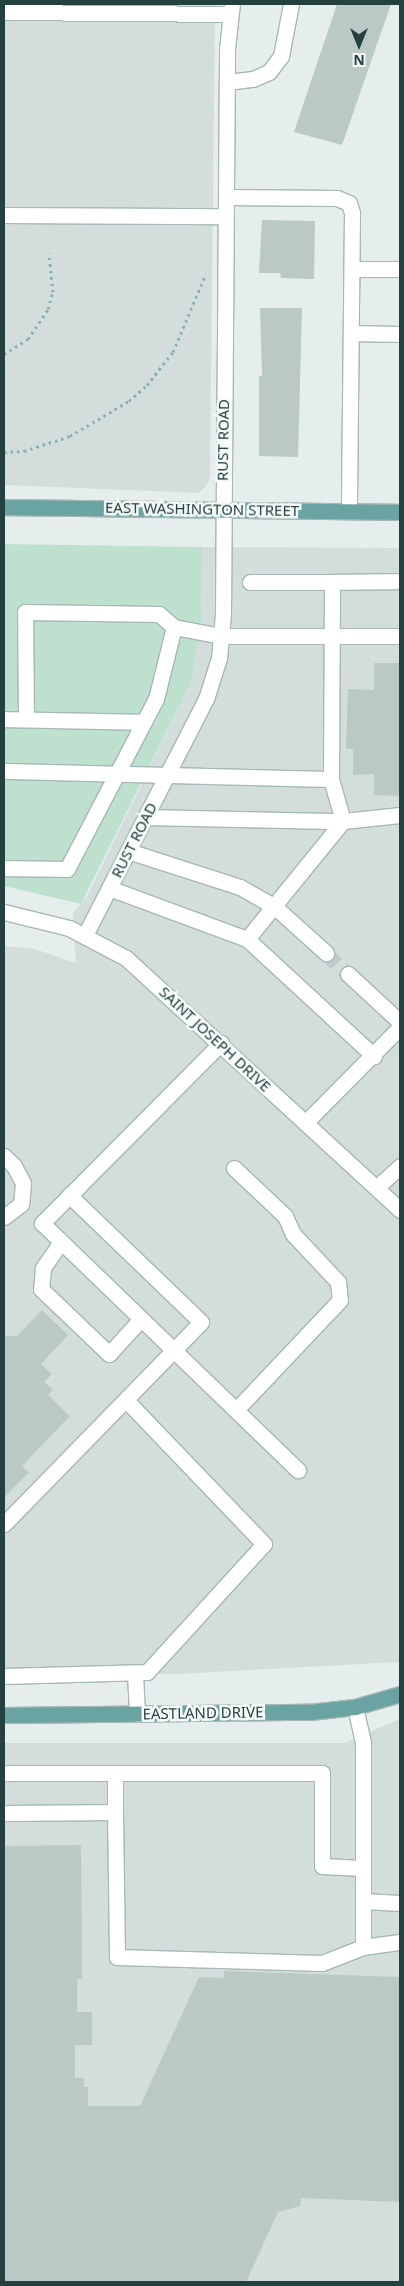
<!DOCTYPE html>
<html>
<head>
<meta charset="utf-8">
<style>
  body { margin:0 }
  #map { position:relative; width:404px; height:2286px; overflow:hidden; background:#e5eeec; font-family:"Noto Sans",sans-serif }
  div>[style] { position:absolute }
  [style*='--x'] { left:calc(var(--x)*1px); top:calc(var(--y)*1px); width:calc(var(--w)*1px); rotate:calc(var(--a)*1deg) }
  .built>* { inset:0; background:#d3dedc }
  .green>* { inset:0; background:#bee0cf }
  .building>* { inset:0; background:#bac9c6 }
  .minor-tunnel>* { height:15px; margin-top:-7.5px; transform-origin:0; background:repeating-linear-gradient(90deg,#becbca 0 15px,transparent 0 23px) }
  .path>* { height:3px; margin-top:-1.5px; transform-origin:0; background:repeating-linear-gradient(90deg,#85b2ae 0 2.5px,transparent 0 6.5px) }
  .roads { filter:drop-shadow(1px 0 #a7b7b5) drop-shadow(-1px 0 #a7b7b5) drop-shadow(0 1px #a7b7b5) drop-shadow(0 -1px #a7b7b5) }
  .minor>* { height:15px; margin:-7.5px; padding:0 7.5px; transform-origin:7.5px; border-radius:7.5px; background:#fff }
  .major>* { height:15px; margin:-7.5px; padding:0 7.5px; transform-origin:7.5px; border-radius:7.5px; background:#69a4a2 }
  span { translate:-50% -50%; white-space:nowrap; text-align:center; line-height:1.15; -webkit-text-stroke:5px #f6fbf9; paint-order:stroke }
  .street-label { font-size:15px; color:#244140 }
  .frame { position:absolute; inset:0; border:5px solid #244140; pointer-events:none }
  .north { position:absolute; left:334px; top:20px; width:50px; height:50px; -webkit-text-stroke:4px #f6fbf9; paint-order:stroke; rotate:180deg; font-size:14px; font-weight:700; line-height:20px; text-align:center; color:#244140 }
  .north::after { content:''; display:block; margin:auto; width:18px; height:22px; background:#244140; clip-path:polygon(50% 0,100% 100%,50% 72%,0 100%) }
</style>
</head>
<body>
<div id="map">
  <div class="built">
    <div style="clip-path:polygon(4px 4px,215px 4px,210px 477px,207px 485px,199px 493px,4px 485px)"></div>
    <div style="clip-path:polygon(202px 547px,400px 548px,400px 1662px,177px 1674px,4px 1675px,4px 946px,35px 949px,76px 963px,73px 913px,87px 896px,192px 680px,201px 622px)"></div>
    <div style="clip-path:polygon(400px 1719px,400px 2282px,4px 2282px,4px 1743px,344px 1743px)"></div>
  </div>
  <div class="green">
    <div style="clip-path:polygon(4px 544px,202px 547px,201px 622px,192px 680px,81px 904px,4px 886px)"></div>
  </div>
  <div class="building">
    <div style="clip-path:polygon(337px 4px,391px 4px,342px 145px,294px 132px)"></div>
    <div style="clip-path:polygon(262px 220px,315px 221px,314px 279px,281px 278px,280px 273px,259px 273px)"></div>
    <div style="clip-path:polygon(260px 308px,302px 308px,298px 457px,259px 456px,259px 376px,262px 376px)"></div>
    <div style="clip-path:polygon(374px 663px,400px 663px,400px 796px,374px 795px,374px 774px,353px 775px,353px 749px,346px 749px,348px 689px,374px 690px)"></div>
    <div style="clip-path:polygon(42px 1310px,68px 1335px,41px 1364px,52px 1374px,44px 1382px,53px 1390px,48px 1395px,70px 1416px,22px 1466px,29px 1472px,4px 1498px,4px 1336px,17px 1336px)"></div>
    <div style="clip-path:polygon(81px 1845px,82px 1979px,77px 1979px,77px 2012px,92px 2012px,92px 2045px,75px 2045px,75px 2078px,84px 2078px,84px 2087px,88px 2087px,88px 2106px,140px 2106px,199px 1977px,224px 1978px,224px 1971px,400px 1977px,400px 2202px,301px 2198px,300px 2206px,278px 2212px,246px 2282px,4px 2282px,4px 1846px)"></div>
  </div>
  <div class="minor-tunnel">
    <div style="--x:326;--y:953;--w:30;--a:44"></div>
  </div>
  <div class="path">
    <div style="--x:4;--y:354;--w:28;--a:-32"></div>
    <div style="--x:28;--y:339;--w:36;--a:-56"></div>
    <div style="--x:48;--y:309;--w:18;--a:-74"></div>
    <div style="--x:53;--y:292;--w:39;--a:-96"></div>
    <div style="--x:4;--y:452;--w:20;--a:-3"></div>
    <div style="--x:24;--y:451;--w:48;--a:-18.1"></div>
    <div style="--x:70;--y:436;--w:69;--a:-30.7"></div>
    <div style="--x:129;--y:401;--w:24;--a:-42"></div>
    <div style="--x:147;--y:385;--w:42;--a:-51.8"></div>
    <div style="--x:173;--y:352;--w:82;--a:-67.2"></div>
  </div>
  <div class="roads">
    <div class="minor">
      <div style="--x:4;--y:12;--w:226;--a:0.5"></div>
      <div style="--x:227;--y:82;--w:26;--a:-7"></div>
      <div style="--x:253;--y:79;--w:17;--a:-24"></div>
      <div style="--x:269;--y:72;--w:20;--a:-53"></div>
      <div style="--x:281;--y:56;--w:53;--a:-79.1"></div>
      <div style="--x:226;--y:197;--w:111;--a:0.5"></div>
      <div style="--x:337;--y:198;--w:13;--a:23"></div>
      <div style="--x:349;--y:203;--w:10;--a:73"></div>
      <div style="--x:352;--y:213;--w:298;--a:90.6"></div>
      <div style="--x:4;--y:215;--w:221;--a:0.3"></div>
      <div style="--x:352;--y:269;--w:48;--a:0"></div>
      <div style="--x:351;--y:333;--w:49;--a:1.2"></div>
      <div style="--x:332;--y:582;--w:68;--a:-0.8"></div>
      <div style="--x:4;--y:719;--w:140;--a:1.2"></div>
      <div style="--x:26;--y:719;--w:107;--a:-90.5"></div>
      <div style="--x:25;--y:612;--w:134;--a:0.9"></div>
      <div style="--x:159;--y:614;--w:20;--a:41"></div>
      <div style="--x:174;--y:627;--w:48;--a:10.8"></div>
      <div style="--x:221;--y:636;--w:179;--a:0"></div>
      <div style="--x:4;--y:771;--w:327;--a:1.4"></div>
      <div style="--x:145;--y:817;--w:198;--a:1.2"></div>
      <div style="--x:343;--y:821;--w:44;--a:-105.9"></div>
      <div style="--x:331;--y:779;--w:197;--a:-89.7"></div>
      <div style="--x:332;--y:582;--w:82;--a:180"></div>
      <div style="--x:128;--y:851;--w:118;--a:17.8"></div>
      <div style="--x:240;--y:887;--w:40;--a:29.7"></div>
      <div style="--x:275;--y:907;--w:69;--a:42"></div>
      <div style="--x:4;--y:868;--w:63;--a:0.9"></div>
      <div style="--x:67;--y:869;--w:192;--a:-62.4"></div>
      <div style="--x:156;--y:699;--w:74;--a:-76"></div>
      <div style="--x:109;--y:888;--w:147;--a:20.3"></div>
      <div style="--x:247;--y:939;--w:173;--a:42.7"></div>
      <div style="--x:4;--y:912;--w:67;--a:13.8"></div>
      <div style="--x:69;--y:928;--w:64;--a:27.8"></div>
      <div style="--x:126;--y:958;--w:372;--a:42.6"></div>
      <div style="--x:85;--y:935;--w:265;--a:-62.9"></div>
      <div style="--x:206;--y:699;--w:43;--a:-72.4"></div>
      <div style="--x:219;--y:658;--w:44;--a:-84.8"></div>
      <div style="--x:223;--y:614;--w:565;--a:-89.59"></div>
      <div style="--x:227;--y:49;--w:45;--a:-83.7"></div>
      <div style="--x:247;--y:939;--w:152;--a:-50.9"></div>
      <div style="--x:343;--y:821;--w:57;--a:-6"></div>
      <div style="--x:348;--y:974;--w:71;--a:42.7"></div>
      <div style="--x:221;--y:1043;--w:254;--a:134.8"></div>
      <div style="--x:42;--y:1223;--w:356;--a:44"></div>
      <div style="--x:306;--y:1122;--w:134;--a:-45.3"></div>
      <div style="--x:4;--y:1156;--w:14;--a:45"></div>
      <div style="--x:14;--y:1166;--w:19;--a:62"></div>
      <div style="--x:23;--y:1183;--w:21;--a:95"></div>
      <div style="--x:21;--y:1204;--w:21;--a:143"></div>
      <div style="--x:234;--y:1168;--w:70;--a:43.3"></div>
      <div style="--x:285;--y:1216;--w:20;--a:66"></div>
      <div style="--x:293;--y:1234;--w:66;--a:46.8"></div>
      <div style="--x:338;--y:1282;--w:18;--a:84"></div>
      <div style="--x:340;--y:1300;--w:151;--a:133.4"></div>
      <div style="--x:377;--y:1187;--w:31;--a:-42"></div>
      <div style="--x:61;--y:1242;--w:32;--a:125"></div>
      <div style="--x:43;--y:1268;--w:21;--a:95"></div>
      <div style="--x:41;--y:1289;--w:94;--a:43.7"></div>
      <div style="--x:109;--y:1354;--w:47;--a:-47.6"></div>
      <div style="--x:4;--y:1524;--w:282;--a:-45.7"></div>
      <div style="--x:201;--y:1322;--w:183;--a:-136.1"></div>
      <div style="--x:135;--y:1674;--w:40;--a:87.1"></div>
      <div style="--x:4;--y:1676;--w:143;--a:-1.6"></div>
      <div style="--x:147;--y:1672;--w:173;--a:-47.6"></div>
      <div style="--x:264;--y:1544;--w:199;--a:-133.8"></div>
      <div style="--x:4;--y:1773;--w:318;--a:0"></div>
      <div style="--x:322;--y:1773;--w:93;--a:90"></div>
      <div style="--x:322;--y:1866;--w:41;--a:2.8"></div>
      <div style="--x:115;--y:1812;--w:39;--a:-90"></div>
      <div style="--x:4;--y:1813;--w:111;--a:-0.5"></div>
      <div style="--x:115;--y:1812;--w:145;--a:89.2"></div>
      <div style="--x:117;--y:1957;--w:205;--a:1.7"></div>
      <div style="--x:322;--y:1963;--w:44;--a:-21.3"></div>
      <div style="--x:363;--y:1947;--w:205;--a:-90"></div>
      <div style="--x:363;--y:1742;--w:36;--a:-103"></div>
      <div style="--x:363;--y:1901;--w:37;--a:3"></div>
      <div style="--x:363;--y:1947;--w:37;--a:-8"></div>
    </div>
    <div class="major">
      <div style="--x:4;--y:507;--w:396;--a:0.7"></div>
      <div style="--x:4;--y:1715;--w:306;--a:-0.6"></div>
      <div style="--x:310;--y:1712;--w:45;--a:-6.3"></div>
      <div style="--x:355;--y:1707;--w:47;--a:-16.1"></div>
    </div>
  </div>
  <div class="street-label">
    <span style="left:223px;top:440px;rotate:-89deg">RUST ROAD</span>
    <span style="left:202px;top:509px;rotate:1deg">EAST WASHINGTON STREET</span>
    <span style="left:134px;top:840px;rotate:-63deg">RUST ROAD</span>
    <span style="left:215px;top:1039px;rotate:43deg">SAINT JOSEPH DRIVE</span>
    <span style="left:203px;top:1713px;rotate:-1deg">EASTLAND DRIVE</span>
  </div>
  <div class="frame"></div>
  <div class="north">N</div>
</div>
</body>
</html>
